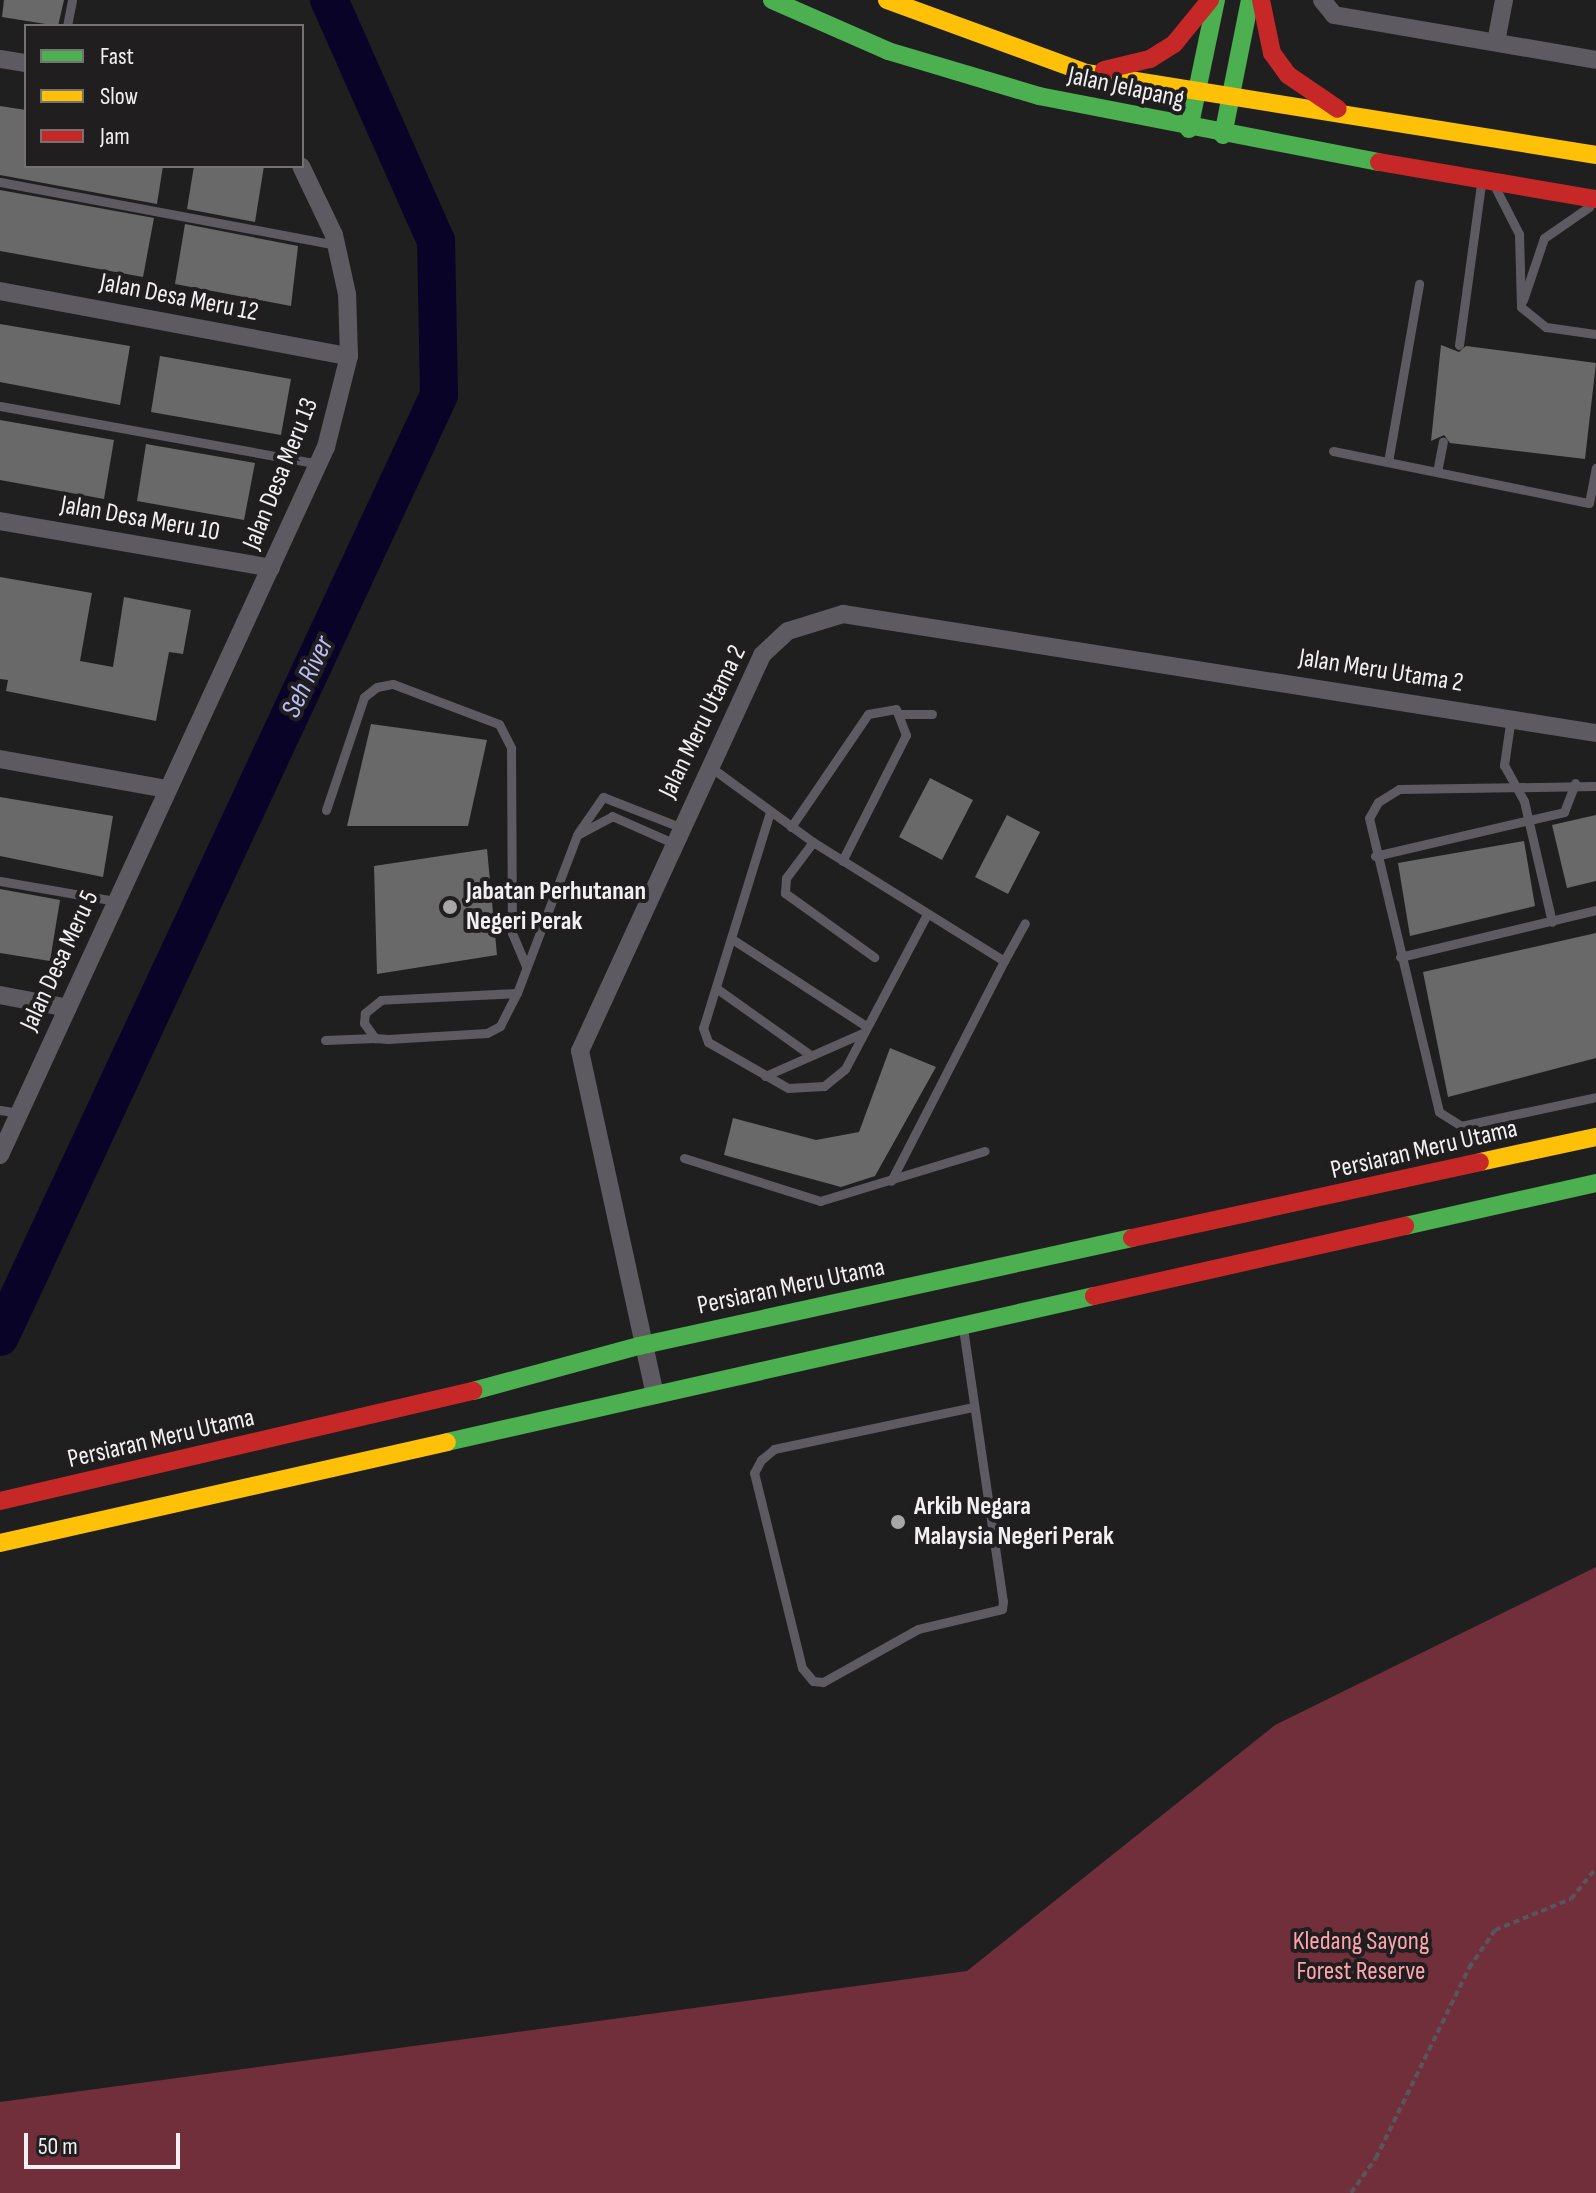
<!DOCTYPE html>
<html>
<head>
<meta charset="utf-8">
<style>
  body { margin:0 }
  #map { position:relative; width:1596px; height:2193px; overflow:hidden; background:#1f1f1f; font-family:"Sofia Sans Condensed",sans-serif }
  div>[style] { position:absolute }
  [style*='--x'] { left:calc(var(--x)*1px); top:calc(var(--y)*1px); width:calc(var(--w)*1px); rotate:calc(var(--a)*1deg) }
  .forest>* { inset:0; background:#702f3a }
  .river>* { height:38px; margin:-19px; padding:0 19px; transform-origin:19px; border-radius:19px; background:#090327 }
  .building>* { inset:0; background:#6a6969 }
  .path>* { height:4px; margin-top:-2px; transform-origin:0; background:repeating-linear-gradient(90deg,#58565a 0 6px,transparent 0 10px) }
  .lane>* { height:9px; margin:-4.5px; padding:0 4.5px; transform-origin:4.5px; border-radius:4.5px; background:#5e5a62 }
  .street>* { height:18px; margin:-9px; padding:0 9px; transform-origin:9px; border-radius:9px; background:#5e5a62 }
  .fast>* { height:18px; margin:-9px; padding:0 9px; transform-origin:9px; border-radius:9px; background:#4caf50 }
  .slow>* { height:18px; margin:-9px; padding:0 9px; transform-origin:9px; border-radius:9px; background:#ffc107 }
  .jam>* { height:18px; margin:-9px; padding:0 9px; transform-origin:9px; border-radius:9px; background:#c62828 }
  .dots>* { width:22px; height:22px; translate:-50% -50%; box-sizing:border-box; border:4px solid #201e1f; border-radius:50% }
  span { translate:-50% -50%; white-space:nowrap; text-align:center; line-height:1.15; -webkit-text-stroke:8px #201e1f; paint-order:stroke }
  .street-label { font-size:26px; color:#f2f0f2 }
  .poi-label { font-size:26px; color:#f2f0f2; font-weight:700 }
  .left { translate:0 -50%; text-align:left }
  .park-label { font-size:26px; color:#fea4ae }
  .water-label { font-size:28px; color:#babdf6; font-style:italic }
  .legend { position:absolute; left:24px; top:24px; width:280px; height:144px; box-sizing:border-box; background:#201e1f; border:2px solid #747273; margin:0; padding:10px 14px; list-style:none; font-size:24px; color:#f2f0f2 }
  .legend li { display:flex; align-items:center; gap:16px; height:40px }
  .legend b { width:40px; border:2px solid #747273 }
  .scale { position:absolute; left:24px; top:2133px; width:156px; height:36px; box-sizing:border-box; border:4px solid #f2f0f2; border-top:0; padding-left:10px; font-size:24px; line-height:28px; white-space:nowrap; color:#f2f0f2; -webkit-text-stroke:6px #201e1f; paint-order:stroke }
</style>
</head>
<body>
<div id="map">
  <div class="forest">
    <div style="clip-path:polygon(1596px 1567px,1596px 2193px,0 2193px,0 2102px,967px 1971px,1275px 1725px)"></div>
  </div>
  <div class="river">
    <div style="--x:0;--y:1337;--w:1039;--a:-65.01"></div>
    <div style="--x:439;--y:395;--w:154;--a:-91.1"></div>
    <div style="--x:436;--y:241;--w:264;--a:-113.9"></div>
  </div>
  <div class="building">
    <div style="clip-path:polygon(4px 0,64px 0,58px 26px,2px 17px)"></div>
    <div style="clip-path:polygon(0 106px,26px 110px,26px 166px,163px 166px,157px 204px,0 175px)"></div>
    <div style="clip-path:polygon(194px 166px,264px 166px,255px 222px,187px 209px)"></div>
    <div style="clip-path:polygon(0 190px,154px 218px,143px 277px,0 251px)"></div>
    <div style="clip-path:polygon(185px 224px,298px 246px,291px 306px,175px 284px)"></div>
    <div style="clip-path:polygon(0 324px,130px 346px,120px 405px,0 382px)"></div>
    <div style="clip-path:polygon(1441px 345px,1459px 352px,1466px 346px,1596px 363px,1585px 459px,1450px 443px,1444px 435px,1431px 441px)"></div>
    <div style="clip-path:polygon(160px 356px,291px 379px,281px 435px,151px 412px)"></div>
    <div style="clip-path:polygon(0 420px,114px 440px,104px 499px,0 480px)"></div>
    <div style="clip-path:polygon(146px 444px,255px 463px,244px 520px,137px 501px)"></div>
    <div style="clip-path:polygon(0 577px,92px 593px,80px 661px,113px 667px,124px 597px,191px 610px,183px 654px,169px 652px,156px 721px,6px 691px,8px 680px,0 679px)"></div>
    <div style="clip-path:polygon(371px 724px,487px 740px,468px 826px,347px 826px)"></div>
    <div style="clip-path:polygon(930px 778px,973px 800px,942px 860px,899px 837px)"></div>
    <div style="clip-path:polygon(0 797px,113px 816px,103px 877px,0 856px)"></div>
    <div style="clip-path:polygon(1007px 815px,1040px 832px,1008px 894px,975px 877px)"></div>
    <div style="clip-path:polygon(1596px 815px,1596px 881px,1567px 888px,1552px 825px)"></div>
    <div style="clip-path:polygon(1524px 841px,1535px 906px,1410px 936px,1398px 863px)"></div>
    <div style="clip-path:polygon(487px 849px,497px 955px,377px 974px,374px 866px)"></div>
    <div style="clip-path:polygon(0 889px,60px 900px,50px 961px,0 953px)"></div>
    <div style="clip-path:polygon(1596px 933px,1596px 1058px,1448px 1097px,1423px 972px)"></div>
    <div style="clip-path:polygon(890px 1048px,936px 1067px,875px 1176px,841px 1187px,724px 1155px,733px 1118px,816px 1140px,859px 1132px)"></div>
  </div>
  <div class="path">
    <div style="--x:1351;--y:2193;--w:43;--a:-54.5"></div>
    <div style="--x:1376;--y:2158;--w:212;--a:-63.9"></div>
    <div style="--x:1469;--y:1968;--w:46;--a:-55.6"></div>
    <div style="--x:1495;--y:1930;--w:82;--a:-22.2"></div>
    <div style="--x:1571;--y:1899;--w:40;--a:-51"></div>
  </div>
  <div class="lane">
    <div style="--x:67;--y:26;--w:26;--a:-79"></div>
    <div style="--x:0;--y:182;--w:343;--a:10.6"></div>
    <div style="--x:1496;--y:189;--w:51;--a:62.9"></div>
    <div style="--x:1519;--y:234;--w:73;--a:88.4"></div>
    <div style="--x:1521;--y:307;--w:32;--a:39"></div>
    <div style="--x:1546;--y:327;--w:50;--a:8"></div>
    <div style="--x:1523;--y:300;--w:65;--a:-71.3"></div>
    <div style="--x:1544;--y:238;--w:55;--a:-34.6"></div>
    <div style="--x:1459;--y:345;--w:162;--a:-82.2"></div>
    <div style="--x:0;--y:406;--w:324;--a:10.3"></div>
    <div style="--x:1333;--y:451;--w:261;--a:11.5"></div>
    <div style="--x:1589;--y:503;--w:36;--a:-79"></div>
    <div style="--x:1388;--y:462;--w:181;--a:-80.1"></div>
    <div style="--x:1437;--y:472;--w:31;--a:-79"></div>
    <div style="--x:901;--y:714;--w:31;--a:0"></div>
    <div style="--x:1511;--y:717;--w:49;--a:98.3"></div>
    <div style="--x:1504;--y:765;--w:41;--a:60.9"></div>
    <div style="--x:1524;--y:801;--w:124;--a:77"></div>
    <div style="--x:709;--y:766;--w:129;--a:36.2"></div>
    <div style="--x:813;--y:842;--w:225;--a:31.9"></div>
    <div style="--x:1004;--y:961;--w:247;--a:117.2"></div>
    <div style="--x:1596;--y:786;--w:197;--a:179.1"></div>
    <div style="--x:1399;--y:789;--w:25;--a:148"></div>
    <div style="--x:1378;--y:802;--w:18;--a:119"></div>
    <div style="--x:1369;--y:818;--w:302;--a:76.6"></div>
    <div style="--x:1439;--y:1112;--w:26;--a:32"></div>
    <div style="--x:1461;--y:1126;--w:138;--a:-12.1"></div>
    <div style="--x:326;--y:810;--w:119;--a:-71.4"></div>
    <div style="--x:364;--y:697;--w:16;--a:-38"></div>
    <div style="--x:377;--y:687;--w:16;--a:-11"></div>
    <div style="--x:393;--y:684;--w:113;--a:20.7"></div>
    <div style="--x:499;--y:724;--w:27;--a:63"></div>
    <div style="--x:511;--y:748;--w:185;--a:89.7"></div>
    <div style="--x:512;--y:933;--w:36;--a:67"></div>
    <div style="--x:770;--y:812;--w:226;--a:107.2"></div>
    <div style="--x:703;--y:1028;--w:15;--a:70"></div>
    <div style="--x:708;--y:1042;--w:92;--a:29.9"></div>
    <div style="--x:788;--y:1088;--w:36;--a:-3"></div>
    <div style="--x:824;--y:1086;--w:27;--a:-39"></div>
    <div style="--x:845;--y:1069;--w:173;--a:-62.1"></div>
    <div style="--x:791;--y:827;--w:137;--a:-55.7"></div>
    <div style="--x:868;--y:714;--w:28;--a:-10"></div>
    <div style="--x:896;--y:709;--w:28;--a:69"></div>
    <div style="--x:906;--y:735;--w:141;--a:116.9"></div>
    <div style="--x:578;--y:833;--w:44;--a:-55.2"></div>
    <div style="--x:603;--y:797;--w:83;--a:21.3"></div>
    <div style="--x:813;--y:842;--w:45;--a:126.9"></div>
    <div style="--x:786;--y:878;--w:15;--a:94"></div>
    <div style="--x:785;--y:893;--w:110;--a:35.7"></div>
    <div style="--x:1375;--y:856;--w:194;--a:-13.1"></div>
    <div style="--x:1564;--y:812;--w:31;--a:-69"></div>
    <div style="--x:0;--y:881;--w:118;--a:9.8"></div>
    <div style="--x:732;--y:939;--w:160;--a:33"></div>
    <div style="--x:1400;--y:957;--w:202;--a:-13.5"></div>
    <div style="--x:1004;--y:961;--w:43;--a:-61.1"></div>
    <div style="--x:716;--y:988;--w:114;--a:35.4"></div>
    <div style="--x:517;--y:993;--w:136;--a:177.1"></div>
    <div style="--x:381;--y:1000;--w:21;--a:141"></div>
    <div style="--x:365;--y:1013;--w:10;--a:96"></div>
    <div style="--x:364;--y:1023;--w:19;--a:54"></div>
    <div style="--x:375;--y:1038;--w:13;--a:4"></div>
    <div style="--x:388;--y:1039;--w:99;--a:-3.5"></div>
    <div style="--x:487;--y:1033;--w:15;--a:-28"></div>
    <div style="--x:500;--y:1026;--w:37;--a:-63"></div>
    <div style="--x:517;--y:993;--w:169;--a:-69.2"></div>
    <div style="--x:577;--y:835;--w:40;--a:-28"></div>
    <div style="--x:612;--y:816;--w:67;--a:23.9"></div>
    <div style="--x:325;--y:1040;--w:50;--a:-2.3"></div>
    <div style="--x:765;--y:1076;--w:107;--a:-23.7"></div>
    <div style="--x:0;--y:1110;--w:19;--a:9"></div>
    <div style="--x:684;--y:1158;--w:143;--a:17.5"></div>
    <div style="--x:820;--y:1201;--w:172;--a:-16.9"></div>
    <div style="--x:963;--y:1328;--w:276;--a:81.7"></div>
    <div style="--x:1003;--y:1601;--w:8;--a:97"></div>
    <div style="--x:1002;--y:1609;--w:86;--a:166.6"></div>
    <div style="--x:918;--y:1629;--w:109;--a:150.8"></div>
    <div style="--x:823;--y:1682;--w:10;--a:-174"></div>
    <div style="--x:813;--y:1681;--w:17;--a:-130"></div>
    <div style="--x:802;--y:1668;--w:201;--a:-103.8"></div>
    <div style="--x:754;--y:1473;--w:15;--a:-62"></div>
    <div style="--x:761;--y:1460;--w:17;--a:-40"></div>
    <div style="--x:774;--y:1449;--w:204;--a:-11.9"></div>
  </div>
  <div class="street">
    <div style="--x:1322;--y:0;--w:19;--a:51"></div>
    <div style="--x:1334;--y:15;--w:266;--a:9.7"></div>
    <div style="--x:1496;--y:42;--w:43;--a:-79.2"></div>
    <div style="--x:0;--y:59;--w:26;--a:9"></div>
    <div style="--x:0;--y:291;--w:355;--a:10.6"></div>
    <div style="--x:0;--y:521;--w:275;--a:9.8"></div>
    <div style="--x:0;--y:759;--w:170;--a:10.2"></div>
    <div style="--x:0;--y:995;--w:69;--a:10.8"></div>
    <div style="--x:0;--y:1155;--w:779;--a:-65.28"></div>
    <div style="--x:326;--y:447;--w:94;--a:-75.8"></div>
    <div style="--x:349;--y:356;--w:62;--a:-91.8"></div>
    <div style="--x:347;--y:294;--w:60;--a:-102.4"></div>
    <div style="--x:334;--y:235;--w:76;--a:-115.6"></div>
    <div style="--x:655;--y:1395;--w:352;--a:-102.3"></div>
    <div style="--x:580;--y:1051;--w:436;--a:-65.3"></div>
    <div style="--x:762;--y:655;--w:35;--a:-43"></div>
    <div style="--x:788;--y:631;--w:58;--a:-17.2"></div>
    <div style="--x:843;--y:614;--w:762;--a:8.98"></div>
  </div>
  <div class="fast">
    <div style="--x:772;--y:0;--w:127;--a:23.7"></div>
    <div style="--x:888;--y:51;--w:158;--a:16.6"></div>
    <div style="--x:1039;--y:96;--w:346;--a:11"></div>
    <div style="--x:1189;--y:129;--w:132;--a:-78.2"></div>
    <div style="--x:1223;--y:135;--w:138;--a:-78.7"></div>
    <div style="--x:1405;--y:1226;--w:196;--a:-12.7"></div>
    <div style="--x:473;--y:1391;--w:172;--a:-15.2"></div>
    <div style="--x:639;--y:1346;--w:505;--a:-12.36"></div>
    <div style="--x:447;--y:1442;--w:663;--a:-12.72"></div>
  </div>
  <div class="slow">
    <div style="--x:887;--y:0;--w:212;--a:20.1"></div>
    <div style="--x:1086;--y:73;--w:517;--a:9.13"></div>
    <div style="--x:1480;--y:1162;--w:119;--a:-12.2"></div>
    <div style="--x:0;--y:1543;--w:458;--a:-12.7"></div>
  </div>
  <div class="jam">
    <div style="--x:1261;--y:0;--w:54;--a:78.3"></div>
    <div style="--x:1272;--y:53;--w:27;--a:54"></div>
    <div style="--x:1288;--y:75;--w:60;--a:34.2"></div>
    <div style="--x:1104;--y:70;--w:47;--a:-13.4"></div>
    <div style="--x:1150;--y:59;--w:28;--a:-32"></div>
    <div style="--x:1174;--y:44;--w:57;--a:-50.7"></div>
    <div style="--x:1379;--y:162;--w:220;--a:9.7"></div>
    <div style="--x:1132;--y:1238;--w:356;--a:-12.3"></div>
    <div style="--x:1094;--y:1296;--w:319;--a:-12.7"></div>
    <div style="--x:0;--y:1501;--w:486;--a:-13.1"></div>
  </div>
  <div class="dots">
    <div style="left:450px;top:907px;background:#a8a7a8"></div>
    <div style="left:898px;top:1522px;background:#a8a7a8"></div>
  </div>
  <div class="street-label">
    <span style="left:1126px;top:88px;rotate:12deg">Jalan Jelapang</span>
    <span style="left:179px;top:298px;rotate:11deg">Jalan Desa Meru 12</span>
    <span style="left:281px;top:474px;rotate:-68deg">Jalan Desa Meru 13</span>
    <span style="left:140px;top:519px;rotate:10deg">Jalan Desa Meru 10</span>
    <span style="left:1381px;top:671px;rotate:9deg">Jalan Meru Utama 2</span>
    <span style="left:703px;top:722px;rotate:-64deg">Jalan Meru Utama 2</span>
    <span style="left:60px;top:961px;rotate:-65deg">Jalan Desa Meru 5</span>
    <span style="left:1424px;top:1150px;rotate:-13deg">Persiaran Meru Utama</span>
    <span style="left:791px;top:1287px;rotate:-12deg">Persiaran Meru Utama</span>
    <span style="left:161px;top:1439px;rotate:-13deg">Persiaran Meru Utama</span>
  </div>
  <div class="poi-label">
    <span class="left" style="left:466px;top:907px">Jabatan Perhutanan<br>Negeri Perak</span>
    <span class="left" style="left:914px;top:1522px">Arkib Negara<br>Malaysia Negeri Perak</span>
  </div>
  <div class="park-label">
    <span style="left:1361px;top:1957px">Kledang Sayong<br>Forest Reserve</span>
  </div>
  <div class="water-label">
    <span style="left:308px;top:677px;rotate:-65deg">Seh River</span>
  </div>
  <ul class="legend">
  <li><b style="height:10px;background:#4caf50"></b>Fast</li>
  <li><b style="height:10px;background:#ffc107"></b>Slow</li>
  <li><b style="height:10px;background:#c62828"></b>Jam</li>
  </ul>
  <div class="scale">50 m</div>
</div>
</body>
</html>
